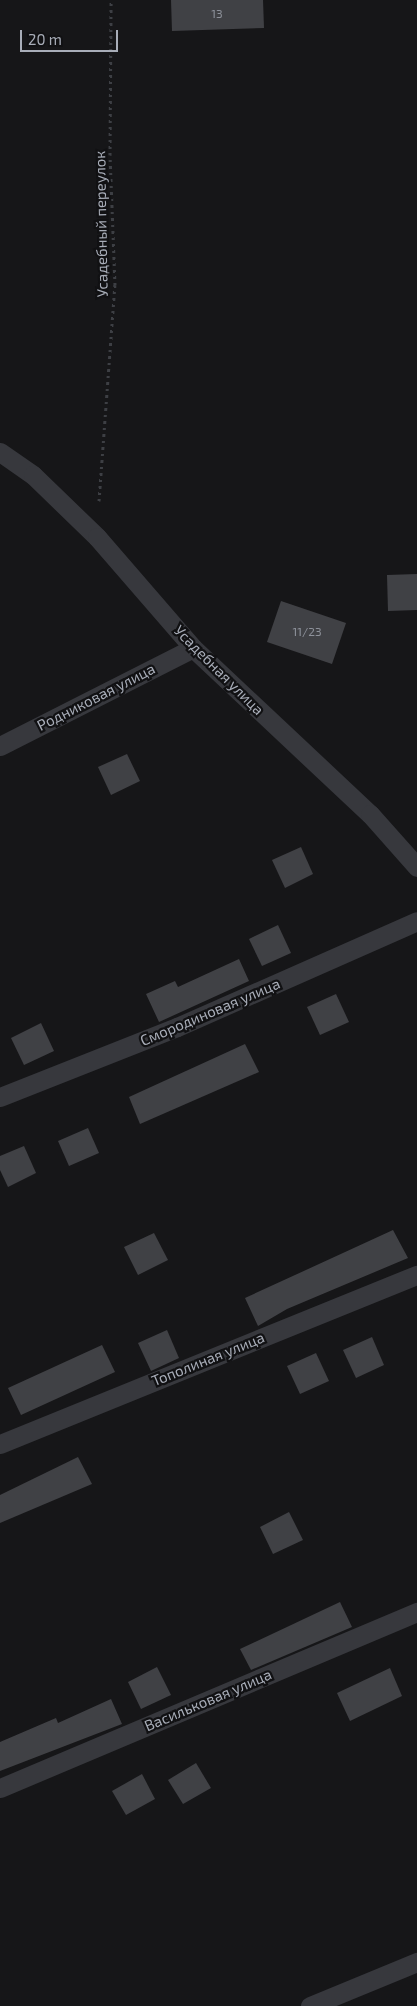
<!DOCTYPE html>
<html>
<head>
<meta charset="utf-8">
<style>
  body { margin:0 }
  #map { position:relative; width:417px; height:2006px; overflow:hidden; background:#161618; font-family:"Exo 2",sans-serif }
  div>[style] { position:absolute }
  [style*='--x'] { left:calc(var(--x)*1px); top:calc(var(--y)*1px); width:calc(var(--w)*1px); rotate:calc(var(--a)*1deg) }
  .building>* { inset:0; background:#404145 }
  .path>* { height:3px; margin-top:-1.5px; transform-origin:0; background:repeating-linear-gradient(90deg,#3d3f44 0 2.5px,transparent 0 6.5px) }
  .service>* { height:19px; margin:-9.5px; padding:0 9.5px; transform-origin:9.5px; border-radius:9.5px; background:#37383d }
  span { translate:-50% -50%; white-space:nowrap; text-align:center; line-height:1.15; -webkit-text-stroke:4.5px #111113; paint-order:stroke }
  .number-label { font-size:12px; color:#8e929b }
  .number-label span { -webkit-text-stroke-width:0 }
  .street-label { font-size:15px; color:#a8adb8 }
  .scale { position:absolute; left:20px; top:30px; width:98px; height:22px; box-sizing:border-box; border:2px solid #a8adb8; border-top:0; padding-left:6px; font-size:15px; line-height:18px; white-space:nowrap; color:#a8adb8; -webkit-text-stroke:4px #111113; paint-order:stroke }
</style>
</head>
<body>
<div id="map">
  <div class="building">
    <div style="clip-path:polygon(171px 0,263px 0,264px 28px,172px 31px)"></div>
    <div style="clip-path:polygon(417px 574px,417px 610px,388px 611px,387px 575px)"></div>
    <div style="clip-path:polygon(281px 601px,346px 623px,332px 664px,267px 642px)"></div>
    <div style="clip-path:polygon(127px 754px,140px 781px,111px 795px,98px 767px)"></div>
    <div style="clip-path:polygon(301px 847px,313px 874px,285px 888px,272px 860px)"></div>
    <div style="clip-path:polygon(278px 925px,291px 953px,262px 966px,249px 939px)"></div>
    <div style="clip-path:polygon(239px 959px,249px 981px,159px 1022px,146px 994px,175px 981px,178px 987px)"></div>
    <div style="clip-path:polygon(336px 994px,349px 1022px,320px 1035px,307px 1007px)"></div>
    <div style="clip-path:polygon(41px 1023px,54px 1051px,24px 1065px,11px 1038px)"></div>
    <div style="clip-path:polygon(245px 1044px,259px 1072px,140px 1124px,129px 1097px)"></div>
    <div style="clip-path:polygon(88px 1128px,99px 1153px,69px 1166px,58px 1141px)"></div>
    <div style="clip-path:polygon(24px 1146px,36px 1173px,8px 1187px,0 1170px,0 1156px)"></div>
    <div style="clip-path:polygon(393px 1230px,408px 1258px,287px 1309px,258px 1326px,245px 1298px)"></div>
    <div style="clip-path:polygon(154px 1233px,168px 1260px,138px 1275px,124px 1247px)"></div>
    <div style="clip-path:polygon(167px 1330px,179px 1358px,151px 1371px,138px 1343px)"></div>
    <div style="clip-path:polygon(372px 1337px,384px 1365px,356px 1378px,343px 1350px)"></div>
    <div style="clip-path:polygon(102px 1345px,115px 1372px,21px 1415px,8px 1388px)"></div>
    <div style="clip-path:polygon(316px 1353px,329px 1381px,300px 1394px,287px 1366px)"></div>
    <div style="clip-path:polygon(78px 1457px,92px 1484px,0 1523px,0 1495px)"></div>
    <div style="clip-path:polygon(289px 1512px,303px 1540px,273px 1554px,260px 1527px)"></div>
    <div style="clip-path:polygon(340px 1602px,352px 1627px,251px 1670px,240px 1649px)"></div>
    <div style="clip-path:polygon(157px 1667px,171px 1695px,141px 1709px,128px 1682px)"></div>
    <div style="clip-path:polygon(390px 1668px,402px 1696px,350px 1721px,337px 1693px)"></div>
    <div style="clip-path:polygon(111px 1699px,122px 1724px,0 1771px,0 1742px,56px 1718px,58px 1723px)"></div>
    <div style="clip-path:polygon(196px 1763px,211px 1788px,183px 1804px,168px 1780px)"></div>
    <div style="clip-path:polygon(142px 1774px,155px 1799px,126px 1815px,112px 1791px)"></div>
  </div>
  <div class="path">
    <div style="--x:99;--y:501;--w:217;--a:-85.8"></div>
    <div style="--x:115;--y:285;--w:130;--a:-92.2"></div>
    <div style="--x:110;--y:155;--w:155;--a:-89.6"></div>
  </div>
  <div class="service">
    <div style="--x:0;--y:452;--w:40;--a:34.9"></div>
    <div style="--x:33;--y:475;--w:89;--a:44.1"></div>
    <div style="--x:97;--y:537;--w:147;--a:49.1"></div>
    <div style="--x:193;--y:648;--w:243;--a:43.2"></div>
    <div style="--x:370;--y:814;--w:71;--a:48.4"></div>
    <div style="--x:0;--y:746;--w:216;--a:-26.9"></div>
    <div style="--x:0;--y:1097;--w:190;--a:-21.6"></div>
    <div style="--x:177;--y:1027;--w:262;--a:-23.8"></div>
    <div style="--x:0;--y:1444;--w:450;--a:-22.1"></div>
    <div style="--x:0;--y:1788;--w:453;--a:-22.9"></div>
    <div style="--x:310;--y:2006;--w:116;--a:-22.4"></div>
  </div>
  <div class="number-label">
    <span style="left:217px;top:14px">13</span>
    <span style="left:307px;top:632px">11/23</span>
  </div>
  <div class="street-label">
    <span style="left:101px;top:224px;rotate:-91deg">Усадебный переулок</span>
    <span style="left:219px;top:670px;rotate:45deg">Усадебная улица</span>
    <span style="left:96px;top:697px;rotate:-27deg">Родниковая улица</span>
    <span style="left:210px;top:1012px;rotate:-23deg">Смородиновая улица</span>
    <span style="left:208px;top:1359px;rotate:-22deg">Тополиная улица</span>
    <span style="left:208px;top:1700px;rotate:-23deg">Васильковая улица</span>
  </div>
  <div class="scale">20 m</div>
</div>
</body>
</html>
